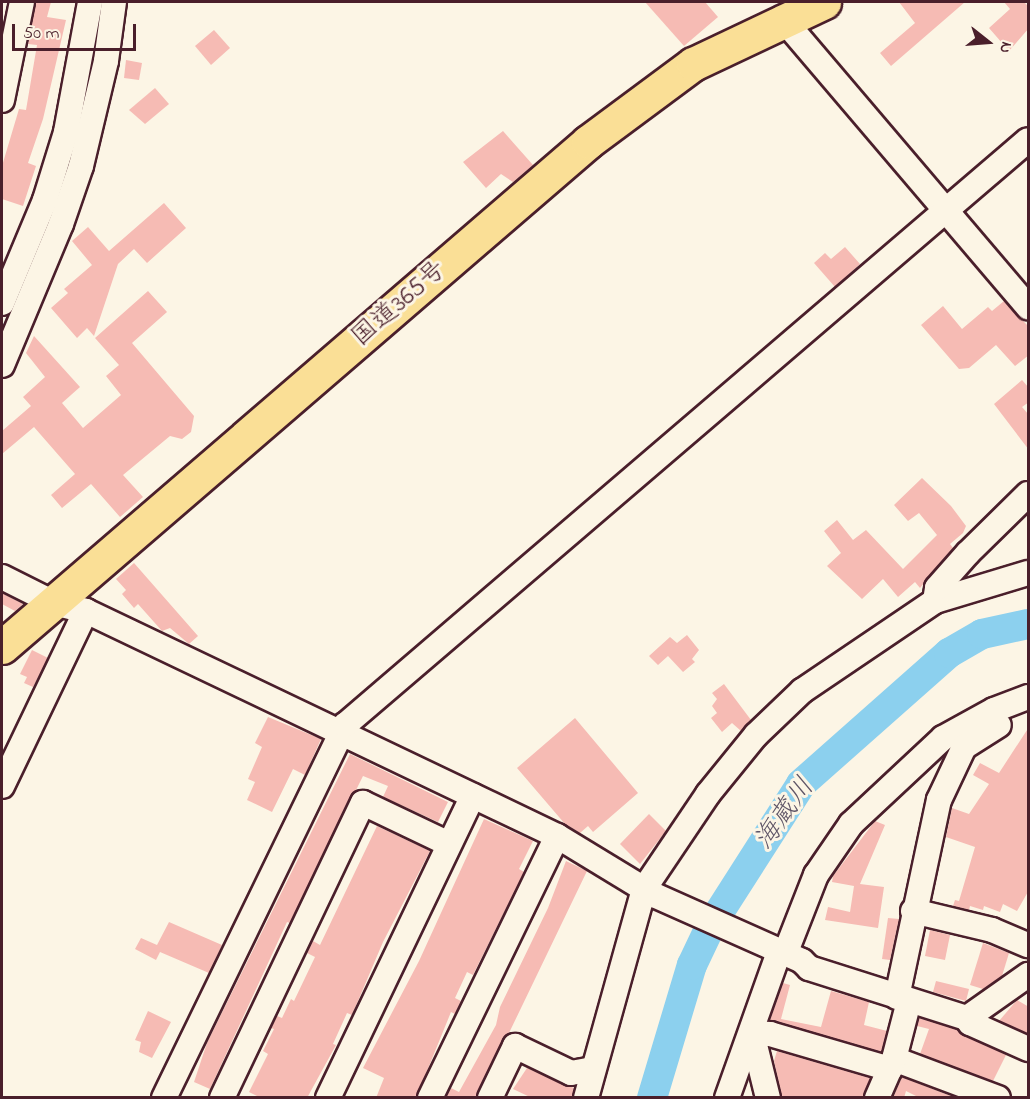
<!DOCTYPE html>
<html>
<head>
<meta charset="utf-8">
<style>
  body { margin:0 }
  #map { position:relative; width:1030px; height:1099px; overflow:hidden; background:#fcf5e5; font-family:"Indie Flower","Klee One",sans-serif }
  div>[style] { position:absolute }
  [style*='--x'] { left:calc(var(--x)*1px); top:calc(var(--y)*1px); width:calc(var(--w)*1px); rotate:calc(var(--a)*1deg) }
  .stream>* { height:5px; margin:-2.5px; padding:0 2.5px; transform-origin:2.5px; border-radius:2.5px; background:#8cd0ee }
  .river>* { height:30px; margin:-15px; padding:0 15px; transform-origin:15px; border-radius:15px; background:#8cd0ee }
  .building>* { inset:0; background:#f6bbb4 }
  .roads { filter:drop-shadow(2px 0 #4a1f2b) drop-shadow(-2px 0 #4a1f2b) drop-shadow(0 2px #4a1f2b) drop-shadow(0 -2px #4a1f2b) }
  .minor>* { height:24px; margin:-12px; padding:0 12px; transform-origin:12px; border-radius:12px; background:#fcf5e5 }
  .highway>* { height:33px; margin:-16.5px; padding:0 16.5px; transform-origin:16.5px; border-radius:16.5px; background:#fadf96 }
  span { translate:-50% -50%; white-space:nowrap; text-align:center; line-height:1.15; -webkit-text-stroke:6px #fcf5e5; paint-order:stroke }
  .street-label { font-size:26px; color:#4a1f2b }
  .water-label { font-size:27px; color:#5e5466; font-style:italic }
  .frame { position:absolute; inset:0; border:3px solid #4a1f2b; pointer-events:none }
  .north { position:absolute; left:958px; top:12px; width:60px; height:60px; -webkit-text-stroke:4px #fcf5e5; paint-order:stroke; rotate:107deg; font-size:16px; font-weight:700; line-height:24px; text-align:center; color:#4a1f2b }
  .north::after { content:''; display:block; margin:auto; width:21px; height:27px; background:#4a1f2b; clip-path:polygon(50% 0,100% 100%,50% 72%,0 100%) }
  .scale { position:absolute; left:12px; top:24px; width:124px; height:27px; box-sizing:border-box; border:3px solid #4a1f2b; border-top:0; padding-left:8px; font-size:18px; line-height:21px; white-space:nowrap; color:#4a1f2b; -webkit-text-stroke:4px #fcf5e5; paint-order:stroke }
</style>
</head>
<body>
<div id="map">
  <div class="stream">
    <div style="--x:2;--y:332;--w:30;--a:-67"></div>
  </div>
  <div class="river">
    <div style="--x:652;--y:1098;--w:139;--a:-73.3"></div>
    <div style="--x:692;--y:965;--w:44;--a:-64.6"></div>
    <div style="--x:711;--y:925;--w:167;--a:-57.4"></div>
    <div style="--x:801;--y:784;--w:198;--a:-41.5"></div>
    <div style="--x:949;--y:653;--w:38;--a:-30"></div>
    <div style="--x:982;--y:634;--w:47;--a:-12.3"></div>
  </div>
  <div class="building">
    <div style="clip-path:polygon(36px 2px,51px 2px,47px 17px,66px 20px,43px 119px,28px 163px,36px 166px,23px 206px,2px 199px,2px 166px,19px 109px,26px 110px,37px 45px,28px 44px)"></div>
    <div style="clip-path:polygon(645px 2px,705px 2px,718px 17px,684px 46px)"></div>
    <div style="clip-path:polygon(899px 2px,965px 2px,891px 66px,880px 53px,915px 23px)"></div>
    <div style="clip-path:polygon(1004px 2px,1024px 2px,1029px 7px,1029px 28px,1009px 51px,989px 28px,1010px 9px)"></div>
    <div style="clip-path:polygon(214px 30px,230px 48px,211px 65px,195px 46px)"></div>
    <div style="clip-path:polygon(126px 60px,142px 63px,139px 80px,124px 78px)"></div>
    <div style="clip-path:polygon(155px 88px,169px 104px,145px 124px,129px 110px)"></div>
    <div style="clip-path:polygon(503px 131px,533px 165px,513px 182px,501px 174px,486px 188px,463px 162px)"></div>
    <div style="clip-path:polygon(164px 203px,186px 228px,147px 263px,134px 249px,118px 264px,94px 336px,87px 328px,77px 338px,51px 308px,68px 293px,64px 289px,92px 265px,72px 241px,88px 227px,109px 251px)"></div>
    <div style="clip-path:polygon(845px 247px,860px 264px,835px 287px,814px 263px,825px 253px,831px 259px)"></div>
    <div style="clip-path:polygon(148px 291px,167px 312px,132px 343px,194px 416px,191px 432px,182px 439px,170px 436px,123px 475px,143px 497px,120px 517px,91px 484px,62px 508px,51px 495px,75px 474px,34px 427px,2px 454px,2px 431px,31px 406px,23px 397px,45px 377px,26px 353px,34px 336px,80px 387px,62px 403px,83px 428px,121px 395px,106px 376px,119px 365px,95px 338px)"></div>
    <div style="clip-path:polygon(1004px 301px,1029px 327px,1029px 355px,1015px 366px,996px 345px,969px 368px,959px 369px,921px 325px,943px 306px,962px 329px,988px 307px,992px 311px)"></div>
    <div style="clip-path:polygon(1022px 380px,1029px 388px,1029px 402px,1022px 407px,1029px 415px,1029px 450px,994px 404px)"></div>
    <div style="clip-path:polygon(922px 478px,951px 506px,966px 526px,963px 533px,950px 544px,953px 548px,920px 588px,915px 582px,898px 597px,883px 579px,862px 599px,827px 566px,841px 553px,824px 531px,837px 520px,853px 540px,866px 530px,903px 569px,937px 535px,919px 513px,908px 521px,894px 505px)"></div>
    <div style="clip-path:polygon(134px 563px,198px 636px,189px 644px,170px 628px,162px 631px,138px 604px,134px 608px,122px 594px,126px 590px,116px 579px)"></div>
    <div style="clip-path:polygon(2px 593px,23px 604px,15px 611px,2px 604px)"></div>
    <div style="clip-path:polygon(687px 635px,699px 650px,692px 659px,695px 662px,683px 672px,668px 656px,658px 665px,649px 656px,670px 637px,677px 643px)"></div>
    <div style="clip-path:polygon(32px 650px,48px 658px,33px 687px,24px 683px,27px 677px,20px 674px)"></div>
    <div style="clip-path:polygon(724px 684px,751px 720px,741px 731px,732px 723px,722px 732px,711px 718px,717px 713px,712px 706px,717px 699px,712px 693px)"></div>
    <div style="clip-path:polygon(268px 717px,321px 739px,305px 775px,293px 769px,272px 812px,247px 800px,255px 782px,248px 779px,262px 747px,255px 743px)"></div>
    <div style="clip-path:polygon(575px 718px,638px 793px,593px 832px,588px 826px,580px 833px,565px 824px,517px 768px)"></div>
    <div style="clip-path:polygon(1029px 727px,1029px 890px,1017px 911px,1003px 904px,1000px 912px,984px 906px,983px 910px,970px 906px,969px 910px,953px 906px,955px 900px,959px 901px,975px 847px,946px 837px,952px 808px,969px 814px,989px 784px,973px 775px,980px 763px,999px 773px)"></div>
    <div style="clip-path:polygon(350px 754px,448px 802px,438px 822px,383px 797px,388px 786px,363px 776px,290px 923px,287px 922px,210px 1089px,194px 1082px,207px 1043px)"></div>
    <div style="clip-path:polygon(649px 814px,666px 831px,640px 864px,620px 844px)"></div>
    <div style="clip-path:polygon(484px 819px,533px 841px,519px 869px,524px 872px,473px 975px,467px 972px,455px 998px,461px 1001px,455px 1014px,451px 1012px,416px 1098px,376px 1098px,384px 1078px,363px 1068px,419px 961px)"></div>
    <div style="clip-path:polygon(875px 821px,885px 825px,860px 884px,884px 887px,878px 928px,825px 920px,828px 907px,850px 912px,854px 886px,832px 882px,833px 876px)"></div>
    <div style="clip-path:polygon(377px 826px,430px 851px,383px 942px,352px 1015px,347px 1013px,333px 1044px,336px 1045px,307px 1098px,261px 1098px,249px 1092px,268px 1054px,263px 1051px,274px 1029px,271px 1028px,277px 1016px,282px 1018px,291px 999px,294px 1001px,315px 957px,307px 953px,313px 941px,320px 945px)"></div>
    <div style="clip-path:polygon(566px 861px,587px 871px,509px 1033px,502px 1040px,476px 1098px,446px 1098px,451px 1088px,459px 1092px,496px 1025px,500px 1007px,548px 908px)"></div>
    <div style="clip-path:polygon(888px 918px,899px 919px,890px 960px,882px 959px)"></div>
    <div style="clip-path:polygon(169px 922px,222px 945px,209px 973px,160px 952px,156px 960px,135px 949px,141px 938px,157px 945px)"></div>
    <div style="clip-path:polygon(930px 930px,950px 935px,945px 960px,925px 956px)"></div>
    <div style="clip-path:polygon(983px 943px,1009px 953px,1002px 976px,983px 989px,970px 985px)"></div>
    <div style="clip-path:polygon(936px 981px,969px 989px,966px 1001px,933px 992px)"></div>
    <div style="clip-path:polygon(783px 983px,790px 985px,781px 1019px,821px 1027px,831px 991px,869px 1002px,864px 1025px,887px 1031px,881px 1052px,770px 1020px)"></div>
    <div style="clip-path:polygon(1017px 1000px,1029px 1007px,1029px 1034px,999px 1021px)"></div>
    <div style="clip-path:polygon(148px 1011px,171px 1022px,152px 1058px,139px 1052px,141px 1042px,135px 1040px)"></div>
    <div style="clip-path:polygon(919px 1018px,958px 1030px,1006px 1055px,993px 1081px,920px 1054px,929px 1029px,917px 1026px)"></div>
    <div style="clip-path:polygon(777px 1051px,870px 1078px,863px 1098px,782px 1098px,774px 1061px)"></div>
    <div style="clip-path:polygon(527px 1068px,574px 1088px,572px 1098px,532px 1098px,513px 1089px)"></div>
    <div style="clip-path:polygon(902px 1077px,956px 1098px,920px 1098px,906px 1091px,904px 1098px,893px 1098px)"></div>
  </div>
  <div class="roads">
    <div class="minor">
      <div style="--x:782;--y:18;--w:380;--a:49.6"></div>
      <div style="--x:2;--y:100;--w:100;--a:-78.5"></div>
      <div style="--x:2;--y:303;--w:112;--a:-67.3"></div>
      <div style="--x:45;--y:200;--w:71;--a:-72.8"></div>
      <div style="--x:66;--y:132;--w:132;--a:-79.5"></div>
      <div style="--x:2;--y:365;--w:153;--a:-67.3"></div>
      <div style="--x:61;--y:224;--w:61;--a:-71"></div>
      <div style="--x:81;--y:166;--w:108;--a:-76.6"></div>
      <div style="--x:106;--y:61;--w:60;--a:-82.3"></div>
      <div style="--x:2;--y:577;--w:58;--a:26.6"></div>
      <div style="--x:54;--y:603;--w:33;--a:14"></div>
      <div style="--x:86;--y:611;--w:522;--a:25.53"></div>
      <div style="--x:557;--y:836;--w:114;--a:31.3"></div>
      <div style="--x:654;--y:895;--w:162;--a:24"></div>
      <div style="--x:802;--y:961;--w:10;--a:45"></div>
      <div style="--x:809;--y:968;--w:166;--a:17.6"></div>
      <div style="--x:967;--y:1018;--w:6;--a:59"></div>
      <div style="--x:970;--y:1023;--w:64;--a:24.1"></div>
      <div style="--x:935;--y:601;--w:97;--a:-16.8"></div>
      <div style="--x:2;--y:786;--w:194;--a:-64.4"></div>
      <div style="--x:913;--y:911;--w:81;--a:13.5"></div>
      <div style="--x:992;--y:930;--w:39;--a:23"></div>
      <div style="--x:785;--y:954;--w:85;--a:-68.6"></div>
      <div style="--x:816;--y:875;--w:62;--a:-55.5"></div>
      <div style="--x:851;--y:824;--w:126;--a:-43.1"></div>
      <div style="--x:943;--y:738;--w:58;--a:-28.8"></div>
      <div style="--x:994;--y:710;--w:36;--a:-21"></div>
      <div style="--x:897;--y:997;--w:201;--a:-78"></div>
      <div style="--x:939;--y:800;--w:59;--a:-64.7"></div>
      <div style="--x:964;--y:747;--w:41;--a:-32.2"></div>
      <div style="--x:967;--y:1018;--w:75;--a:-35.2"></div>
      <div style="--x:894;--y:1059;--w:111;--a:20.6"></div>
      <div style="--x:164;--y:1098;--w:415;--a:-64.1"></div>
      <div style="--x:345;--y:725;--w:899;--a:-40.58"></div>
      <div style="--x:222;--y:1098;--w:327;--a:-64.5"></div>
      <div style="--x:363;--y:803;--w:95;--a:25.5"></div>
      <div style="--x:328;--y:1098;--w:335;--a:-64.4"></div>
      <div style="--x:430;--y:1098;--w:291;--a:-64.1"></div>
      <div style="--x:490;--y:1098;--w:58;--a:-64.3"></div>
      <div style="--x:515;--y:1046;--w:62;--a:25.7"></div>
      <div style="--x:571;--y:1073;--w:22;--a:-10"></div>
      <div style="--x:586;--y:1098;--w:217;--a:-74.5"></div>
      <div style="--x:644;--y:889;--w:115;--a:-56"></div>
      <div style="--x:708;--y:794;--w:76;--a:-50.9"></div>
      <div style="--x:756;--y:735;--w:64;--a:-43.7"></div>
      <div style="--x:802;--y:691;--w:161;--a:-34.1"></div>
      <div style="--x:935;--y:601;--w:13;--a:-81"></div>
      <div style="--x:937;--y:588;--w:47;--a:-48.5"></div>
      <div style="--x:968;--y:553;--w:84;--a:-44.5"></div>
      <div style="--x:727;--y:1098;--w:155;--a:-70.4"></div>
      <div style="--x:768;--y:1098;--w:67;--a:-103.8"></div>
      <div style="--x:752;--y:1033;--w:18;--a:3"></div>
      <div style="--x:770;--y:1034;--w:125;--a:16.3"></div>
      <div style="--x:877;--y:1098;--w:43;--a:-66.4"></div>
      <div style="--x:894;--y:1059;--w:60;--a:-75.5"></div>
    </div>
    <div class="highway">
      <div style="--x:2;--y:647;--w:774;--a:-40.75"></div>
      <div style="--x:588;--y:142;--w:131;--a:-36.6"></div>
      <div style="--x:693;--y:64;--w:145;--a:-25.3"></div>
    </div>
  </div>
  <div class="street-label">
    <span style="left:400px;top:305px;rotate:-41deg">国道365号</span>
  </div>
  <div class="water-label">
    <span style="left:785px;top:814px;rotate:-54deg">海蔵川</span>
  </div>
  <div class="frame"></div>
  <div class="north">N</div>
  <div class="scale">50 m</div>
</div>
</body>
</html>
